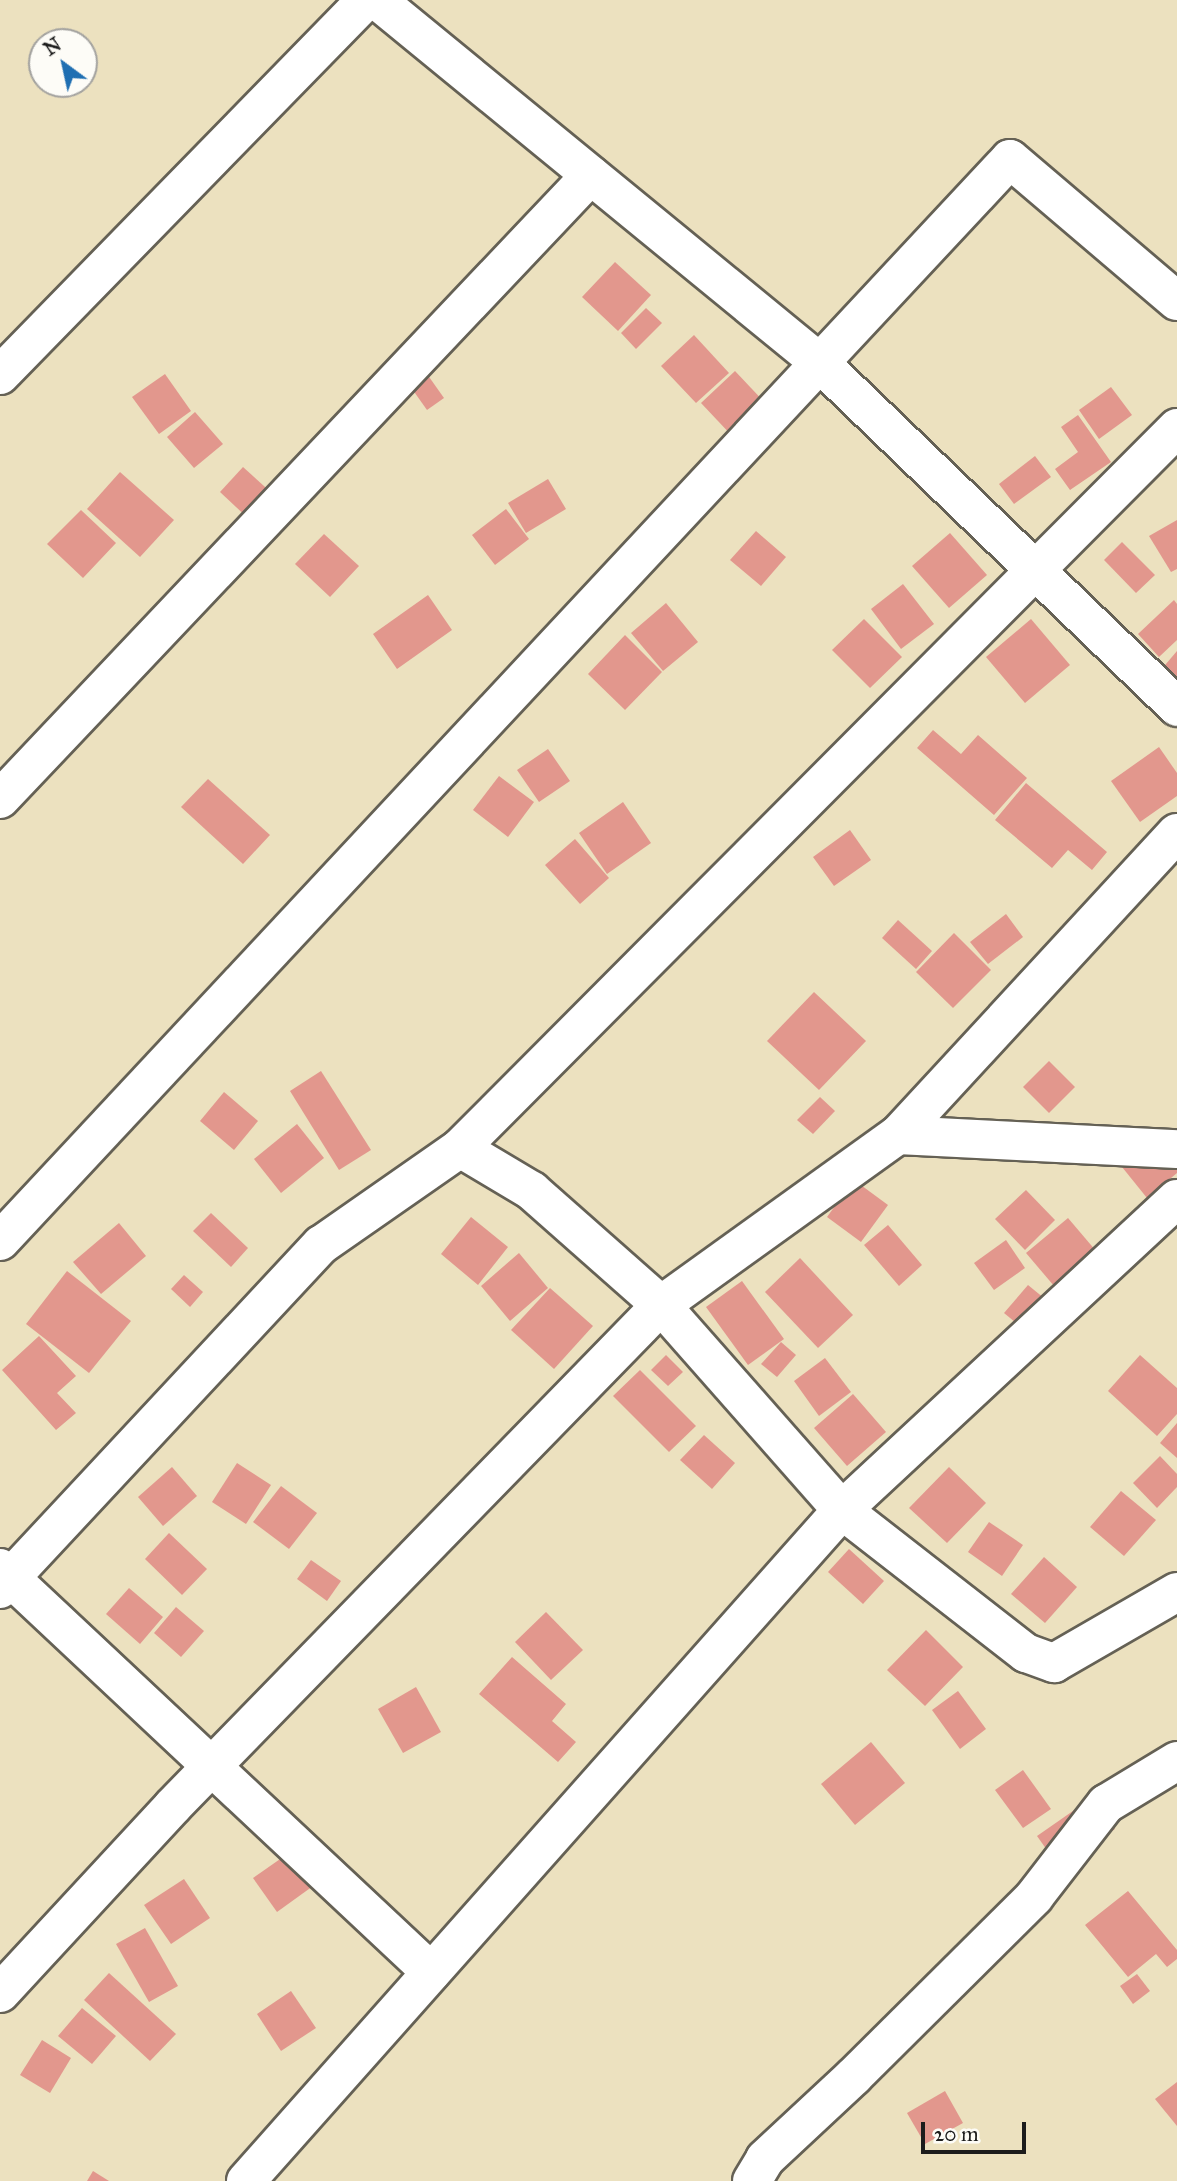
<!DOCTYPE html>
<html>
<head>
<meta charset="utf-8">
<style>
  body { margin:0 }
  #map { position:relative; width:1177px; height:2181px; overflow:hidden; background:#ece1bf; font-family:"IM FELL Great Primer",serif }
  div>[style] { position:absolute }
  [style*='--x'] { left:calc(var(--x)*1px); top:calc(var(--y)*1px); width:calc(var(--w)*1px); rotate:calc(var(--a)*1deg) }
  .building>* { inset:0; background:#e2978d }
  .roads { filter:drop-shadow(2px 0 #656155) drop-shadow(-2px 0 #656155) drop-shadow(0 2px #656155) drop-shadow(0 -2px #656155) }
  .minor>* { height:38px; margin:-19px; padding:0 19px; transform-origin:19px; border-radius:19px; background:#fff }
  span { translate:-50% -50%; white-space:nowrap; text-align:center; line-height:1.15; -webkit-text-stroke:5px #fdfcf7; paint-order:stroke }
  .north { position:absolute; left:28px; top:28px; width:70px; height:70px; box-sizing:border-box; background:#fdfcf7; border:2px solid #a3a29f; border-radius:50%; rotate:327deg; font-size:19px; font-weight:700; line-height:28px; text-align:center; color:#1c1c1c }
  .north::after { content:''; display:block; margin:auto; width:24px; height:32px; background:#1f6fb2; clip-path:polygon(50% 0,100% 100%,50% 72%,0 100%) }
  .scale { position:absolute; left:921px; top:2122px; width:105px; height:32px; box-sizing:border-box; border:4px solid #1c1c1c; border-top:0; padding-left:9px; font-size:21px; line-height:24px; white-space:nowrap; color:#1c1c1c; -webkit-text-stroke:5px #fdfcf7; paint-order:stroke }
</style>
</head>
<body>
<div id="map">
  <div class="building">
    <div style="clip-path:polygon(615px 262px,651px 295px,618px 331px,582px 297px)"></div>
    <div style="clip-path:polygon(646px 308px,662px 323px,636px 349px,621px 333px)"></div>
    <div style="clip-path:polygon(694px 335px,729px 373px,696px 403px,661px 366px)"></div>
    <div style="clip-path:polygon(735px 371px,768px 406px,734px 438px,701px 403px)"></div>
    <div style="clip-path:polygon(165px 374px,191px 411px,159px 434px,132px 397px)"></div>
    <div style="clip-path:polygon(427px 374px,444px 398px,427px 410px,410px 386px)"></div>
    <div style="clip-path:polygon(1111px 387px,1132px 415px,1099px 439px,1079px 410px)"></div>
    <div style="clip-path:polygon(195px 412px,223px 444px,194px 468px,167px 437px)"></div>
    <div style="clip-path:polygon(1078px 415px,1111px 462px,1070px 490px,1055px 469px,1078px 452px,1061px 427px)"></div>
    <div style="clip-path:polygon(1035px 456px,1051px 477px,1014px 504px,999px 484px)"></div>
    <div style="clip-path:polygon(243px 467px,275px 496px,251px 521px,220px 492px)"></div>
    <div style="clip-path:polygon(120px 472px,174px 520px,140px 557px,87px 509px)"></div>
    <div style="clip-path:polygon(548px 479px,566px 509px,526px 533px,508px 503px)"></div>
    <div style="clip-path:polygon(506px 509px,529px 539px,495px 565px,472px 535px)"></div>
    <div style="clip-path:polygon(81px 510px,116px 543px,83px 578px,47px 544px)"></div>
    <div style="clip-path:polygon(1177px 520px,1177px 569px,1171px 572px,1149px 536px)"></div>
    <div style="clip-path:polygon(756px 531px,786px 557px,761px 586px,730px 560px)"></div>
    <div style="clip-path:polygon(950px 533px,987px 575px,949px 608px,912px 566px)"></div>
    <div style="clip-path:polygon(324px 534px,359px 566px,330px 597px,295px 564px)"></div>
    <div style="clip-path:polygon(1122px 542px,1155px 575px,1136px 593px,1104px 560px)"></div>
    <div style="clip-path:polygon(903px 584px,934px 624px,901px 649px,871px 609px)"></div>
    <div style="clip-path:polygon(428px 595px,452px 630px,397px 669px,373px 634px)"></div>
    <div style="clip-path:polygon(1174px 600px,1177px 604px,1177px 640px,1159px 657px,1138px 634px)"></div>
    <div style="clip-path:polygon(666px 603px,698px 642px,663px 671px,631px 633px)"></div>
    <div style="clip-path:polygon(864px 619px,902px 657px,870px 688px,832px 650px)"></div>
    <div style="clip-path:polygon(1031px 619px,1070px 665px,1025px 703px,986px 657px)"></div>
    <div style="clip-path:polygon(625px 635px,662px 672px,625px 710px,588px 674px)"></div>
    <div style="clip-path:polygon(1177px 651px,1177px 685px,1160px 671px)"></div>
    <div style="clip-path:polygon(933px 730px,961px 754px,978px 735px,1027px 778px,994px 815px,917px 748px)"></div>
    <div style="clip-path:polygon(1159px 747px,1177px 773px,1177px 796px,1140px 822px,1111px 781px)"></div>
    <div style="clip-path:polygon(548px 749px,570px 781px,539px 802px,517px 770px)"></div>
    <div style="clip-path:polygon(499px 776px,534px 802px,508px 837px,473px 810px)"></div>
    <div style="clip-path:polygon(208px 779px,270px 835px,243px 864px,181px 807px)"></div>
    <div style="clip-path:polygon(1026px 783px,1107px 852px,1092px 870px,1068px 850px,1052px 868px,995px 820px)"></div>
    <div style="clip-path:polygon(623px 802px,651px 843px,607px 874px,579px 833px)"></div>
    <div style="clip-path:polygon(850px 830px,871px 860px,834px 886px,813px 857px)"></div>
    <div style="clip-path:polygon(575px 839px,609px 878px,580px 904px,545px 865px)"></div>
    <div style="clip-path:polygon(1006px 914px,1023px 937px,988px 964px,970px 942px)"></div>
    <div style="clip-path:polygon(898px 920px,932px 951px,916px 969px,882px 938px)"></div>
    <div style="clip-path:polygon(954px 933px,991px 970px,953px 1008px,916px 972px)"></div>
    <div style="clip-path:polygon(814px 992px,866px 1041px,819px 1090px,767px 1041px)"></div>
    <div style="clip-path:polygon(1049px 1061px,1075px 1087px,1049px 1113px,1023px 1087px)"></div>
    <div style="clip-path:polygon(321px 1071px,371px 1150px,339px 1170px,290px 1091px)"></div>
    <div style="clip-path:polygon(224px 1092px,258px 1121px,234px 1150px,200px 1121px)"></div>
    <div style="clip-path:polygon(820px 1097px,835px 1111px,813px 1134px,797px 1120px)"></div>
    <div style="clip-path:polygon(297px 1124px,324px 1158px,281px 1193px,254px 1159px)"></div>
    <div style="clip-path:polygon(1177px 1154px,1177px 1173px,1147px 1198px,1118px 1162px)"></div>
    <div style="clip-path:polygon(854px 1180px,888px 1205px,861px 1242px,827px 1217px)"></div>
    <div style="clip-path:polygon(1026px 1190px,1055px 1220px,1025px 1250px,995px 1219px)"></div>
    <div style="clip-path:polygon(211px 1213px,248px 1248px,231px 1267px,193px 1231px)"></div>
    <div style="clip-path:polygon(471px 1217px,508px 1247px,478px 1285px,441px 1254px)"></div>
    <div style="clip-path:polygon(1068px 1218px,1102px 1258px,1060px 1293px,1026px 1253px)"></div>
    <div style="clip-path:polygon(119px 1223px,146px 1256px,101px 1294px,73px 1262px)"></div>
    <div style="clip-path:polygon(888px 1225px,922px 1265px,899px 1286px,864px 1245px)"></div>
    <div style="clip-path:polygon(1006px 1240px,1025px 1268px,994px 1290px,974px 1263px)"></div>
    <div style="clip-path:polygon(519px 1253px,548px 1288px,510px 1321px,481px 1286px)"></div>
    <div style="clip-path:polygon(800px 1258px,853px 1315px,818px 1348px,765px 1292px)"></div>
    <div style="clip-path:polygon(67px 1271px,131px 1321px,89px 1373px,26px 1324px)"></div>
    <div style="clip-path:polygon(184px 1275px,203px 1292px,190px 1307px,171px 1289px)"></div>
    <div style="clip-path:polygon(742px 1281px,784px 1339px,748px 1365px,706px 1307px)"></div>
    <div style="clip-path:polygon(1028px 1285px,1061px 1312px,1037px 1340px,1004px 1313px)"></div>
    <div style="clip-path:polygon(550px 1288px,593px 1326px,554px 1369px,511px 1330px)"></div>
    <div style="clip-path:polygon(39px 1336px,76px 1376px,57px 1393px,76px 1413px,56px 1430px,2px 1370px)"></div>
    <div style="clip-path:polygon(781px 1342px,796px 1355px,777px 1377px,761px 1364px)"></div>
    <div style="clip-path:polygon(666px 1355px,683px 1372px,668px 1386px,651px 1370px)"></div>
    <div style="clip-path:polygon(1140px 1355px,1177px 1388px,1177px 1414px,1157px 1436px,1108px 1391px)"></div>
    <div style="clip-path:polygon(825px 1358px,851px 1392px,819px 1416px,794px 1381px)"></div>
    <div style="clip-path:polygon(640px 1370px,696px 1426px,669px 1452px,613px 1396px)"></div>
    <div style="clip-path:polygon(853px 1394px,886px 1432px,847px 1466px,814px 1428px)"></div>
    <div style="clip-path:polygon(1177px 1423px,1177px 1458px,1160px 1443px)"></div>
    <div style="clip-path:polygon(704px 1435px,735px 1463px,712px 1489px,680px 1460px)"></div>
    <div style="clip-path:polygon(1160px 1456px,1177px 1474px,1177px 1487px,1157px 1508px,1133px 1483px)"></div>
    <div style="clip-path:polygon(237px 1463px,271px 1485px,246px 1524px,212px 1502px)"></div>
    <div style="clip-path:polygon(172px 1467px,197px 1496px,163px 1526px,138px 1497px)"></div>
    <div style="clip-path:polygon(949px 1467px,986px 1503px,947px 1543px,909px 1508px)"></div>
    <div style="clip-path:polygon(281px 1486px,317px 1513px,289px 1549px,253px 1522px)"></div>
    <div style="clip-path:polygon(1121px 1491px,1156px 1520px,1124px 1556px,1090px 1527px)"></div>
    <div style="clip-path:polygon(989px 1522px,1023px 1545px,1002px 1576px,968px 1552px)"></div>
    <div style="clip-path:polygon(169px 1533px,207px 1569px,182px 1595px,145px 1559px)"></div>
    <div style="clip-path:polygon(849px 1549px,884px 1581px,863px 1604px,828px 1572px)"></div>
    <div style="clip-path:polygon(1044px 1557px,1077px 1587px,1045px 1623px,1011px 1594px)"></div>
    <div style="clip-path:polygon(311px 1560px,341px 1581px,327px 1601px,297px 1579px)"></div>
    <div style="clip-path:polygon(129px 1588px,163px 1617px,140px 1644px,106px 1614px)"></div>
    <div style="clip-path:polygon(176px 1607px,204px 1631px,181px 1657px,154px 1633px)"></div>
    <div style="clip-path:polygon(546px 1612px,583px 1650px,551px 1680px,515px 1642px)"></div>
    <div style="clip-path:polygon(926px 1630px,963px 1667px,925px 1706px,887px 1670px)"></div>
    <div style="clip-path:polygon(512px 1657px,566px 1704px,552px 1721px,576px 1742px,558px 1762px,479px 1694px)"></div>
    <div style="clip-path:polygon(416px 1687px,441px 1732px,403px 1753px,378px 1709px)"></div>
    <div style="clip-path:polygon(958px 1691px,986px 1729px,960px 1749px,932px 1710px)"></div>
    <div style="clip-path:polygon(871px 1742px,905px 1783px,855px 1825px,821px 1784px)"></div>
    <div style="clip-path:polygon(1023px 1770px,1051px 1809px,1023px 1828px,995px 1790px)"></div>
    <div style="clip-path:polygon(1093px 1797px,1115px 1829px,1059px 1867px,1037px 1836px)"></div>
    <div style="clip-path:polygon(296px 1848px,320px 1881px,277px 1912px,253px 1878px)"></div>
    <div style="clip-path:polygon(184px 1879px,210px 1918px,171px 1944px,144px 1905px)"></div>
    <div style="clip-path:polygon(1128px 1891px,1177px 1950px,1177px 1959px,1167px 1967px,1156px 1954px,1128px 1977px,1085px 1925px)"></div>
    <div style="clip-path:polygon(145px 1928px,178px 1986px,149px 2002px,116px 1944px)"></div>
    <div style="clip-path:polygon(109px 1973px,176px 2034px,150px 2061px,84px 2000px)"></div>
    <div style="clip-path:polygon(1137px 1974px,1150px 1991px,1133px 2004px,1120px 1986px)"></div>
    <div style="clip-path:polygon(291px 1991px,316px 2028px,281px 2051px,257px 2014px)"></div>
    <div style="clip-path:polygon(82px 2008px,116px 2036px,92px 2064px,58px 2036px)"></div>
    <div style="clip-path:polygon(42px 2040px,71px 2058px,50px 2093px,20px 2075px)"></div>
    <div style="clip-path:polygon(1177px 2082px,1177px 2126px,1155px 2099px)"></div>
    <div style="clip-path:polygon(945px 2091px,963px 2123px,925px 2144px,907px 2113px)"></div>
    <div style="clip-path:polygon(93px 2171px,109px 2181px,87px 2181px)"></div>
  </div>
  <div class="roads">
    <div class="minor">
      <div style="--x:377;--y:0;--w:573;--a:39.33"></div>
      <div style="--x:820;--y:363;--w:496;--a:43.9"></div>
      <div style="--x:0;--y:375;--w:524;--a:-45.7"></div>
      <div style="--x:0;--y:799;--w:859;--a:-46.56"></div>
      <div style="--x:898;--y:1135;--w:411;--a:-47.3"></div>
      <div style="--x:460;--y:1148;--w:1016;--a:-45.12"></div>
      <div style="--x:0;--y:1241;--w:1480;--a:-46.97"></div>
      <div style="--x:1010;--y:159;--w:219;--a:40.4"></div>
      <div style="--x:0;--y:1568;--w:591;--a:43.15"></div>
      <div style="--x:0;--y:1589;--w:471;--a:-47"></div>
      <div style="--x:321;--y:1245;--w:169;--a:-34.9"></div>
      <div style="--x:460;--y:1148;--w:84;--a:30.8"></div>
      <div style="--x:532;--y:1191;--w:172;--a:41.5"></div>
      <div style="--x:661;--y:1305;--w:273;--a:48.6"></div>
      <div style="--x:842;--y:1510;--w:233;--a:37.9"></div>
      <div style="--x:1026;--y:1653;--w:30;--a:20"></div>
      <div style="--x:1054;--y:1663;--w:142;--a:-30"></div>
      <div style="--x:0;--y:1993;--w:255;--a:-47.2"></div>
      <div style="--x:173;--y:1806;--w:699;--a:-45.75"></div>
      <div style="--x:661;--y:1305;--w:292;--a:-35.7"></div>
      <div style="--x:898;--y:1135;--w:279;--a:2.9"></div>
      <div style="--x:246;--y:2181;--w:897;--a:-48.39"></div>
      <div style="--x:842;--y:1510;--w:457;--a:-42.9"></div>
      <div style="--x:752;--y:2181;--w:26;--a:-59"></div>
      <div style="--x:765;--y:2159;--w:122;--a:-43"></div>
      <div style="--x:854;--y:2076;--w:254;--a:-44.8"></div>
      <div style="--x:1034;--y:1897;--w:118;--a:-52.3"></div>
      <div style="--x:1106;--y:1804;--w:83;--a:-31.2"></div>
    </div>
  </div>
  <div class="north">N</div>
  <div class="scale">20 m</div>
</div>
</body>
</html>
